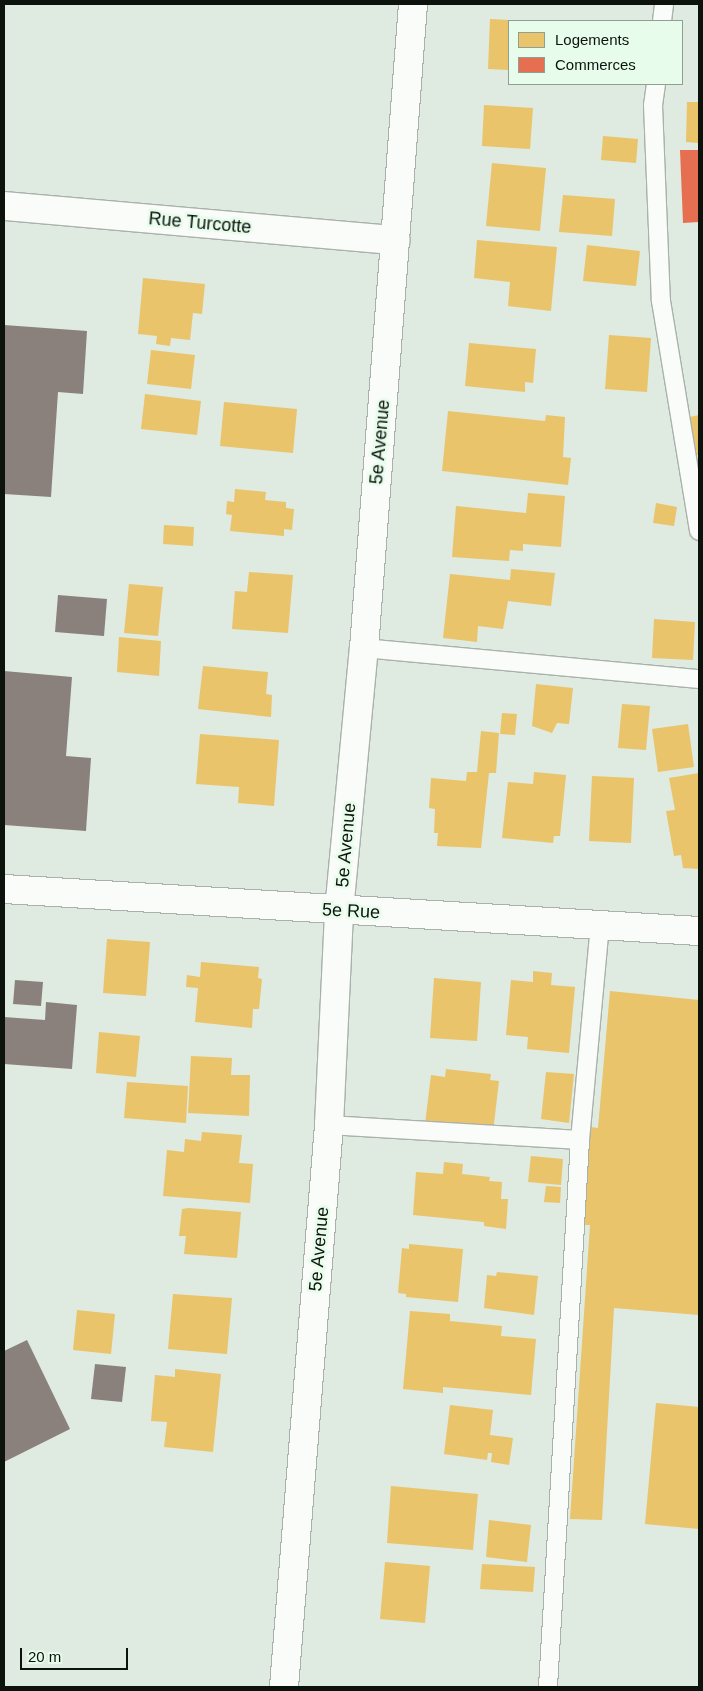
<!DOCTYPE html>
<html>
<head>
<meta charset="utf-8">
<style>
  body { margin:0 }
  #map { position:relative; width:703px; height:1691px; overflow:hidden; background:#dfeae0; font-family:Helvetica,sans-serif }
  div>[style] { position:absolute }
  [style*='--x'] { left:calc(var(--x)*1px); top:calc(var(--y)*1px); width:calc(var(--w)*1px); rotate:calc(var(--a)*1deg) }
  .homes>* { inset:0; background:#e9c46a }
  .shops>* { inset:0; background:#e76f51 }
  .industry>* { inset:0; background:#8a817c }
  .roads { filter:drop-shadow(1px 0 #a9b1aa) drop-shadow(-1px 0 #a9b1aa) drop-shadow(0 1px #a9b1aa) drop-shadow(0 -1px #a9b1aa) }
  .service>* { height:18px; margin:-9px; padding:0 9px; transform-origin:9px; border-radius:9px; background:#fafcfa }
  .minor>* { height:28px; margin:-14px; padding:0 14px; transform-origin:14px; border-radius:14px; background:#fafcfa }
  span { translate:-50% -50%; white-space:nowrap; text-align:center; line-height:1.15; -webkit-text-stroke:5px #e7fcea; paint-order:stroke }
  .street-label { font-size:18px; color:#0c130d }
  .frame { position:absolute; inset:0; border:5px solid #0c130d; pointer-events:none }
  .legend { position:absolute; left:508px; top:20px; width:175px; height:65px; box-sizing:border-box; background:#e7fcea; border:1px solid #8f9f92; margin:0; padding:6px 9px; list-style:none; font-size:15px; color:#0c130d }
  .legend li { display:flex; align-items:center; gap:10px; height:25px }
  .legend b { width:25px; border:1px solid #8f9f92 }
  .scale { position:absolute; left:20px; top:1648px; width:108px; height:22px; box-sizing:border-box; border:2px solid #0c130d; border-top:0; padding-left:6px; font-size:15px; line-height:18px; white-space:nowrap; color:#0c130d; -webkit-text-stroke:4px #e7fcea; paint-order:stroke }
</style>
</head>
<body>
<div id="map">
  <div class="homes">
    <div style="clip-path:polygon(490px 19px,509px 20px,509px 70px,488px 69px)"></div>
    <div style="clip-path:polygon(687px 102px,699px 102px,699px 143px,686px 142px)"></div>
    <div style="clip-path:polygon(484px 105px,533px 108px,530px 149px,482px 146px)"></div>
    <div style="clip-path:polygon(603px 136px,638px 139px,636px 163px,601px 160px)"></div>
    <div style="clip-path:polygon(492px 163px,546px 168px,540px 231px,486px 226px)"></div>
    <div style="clip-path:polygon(563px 195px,615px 199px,612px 236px,559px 232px)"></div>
    <div style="clip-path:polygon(477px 240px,557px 247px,551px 311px,508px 306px,510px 282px,474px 278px)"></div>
    <div style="clip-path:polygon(587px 245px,640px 251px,636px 286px,583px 281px)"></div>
    <div style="clip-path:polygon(143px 278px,205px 284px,202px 314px,193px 313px,190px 340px,171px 338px,170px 346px,156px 344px,157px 336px,138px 334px)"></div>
    <div style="clip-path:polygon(609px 335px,651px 338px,647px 392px,605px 389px)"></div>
    <div style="clip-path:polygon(469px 343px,536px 349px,533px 383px,525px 382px,525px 392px,465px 386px)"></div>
    <div style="clip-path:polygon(151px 350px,195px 355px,191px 389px,147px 384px)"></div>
    <div style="clip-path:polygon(145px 394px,201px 401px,197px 435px,141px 429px)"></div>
    <div style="clip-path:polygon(224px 402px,297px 409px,293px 453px,220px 446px)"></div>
    <div style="clip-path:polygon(448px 411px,545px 421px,546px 415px,565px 417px,563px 457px,571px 458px,568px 485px,442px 471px)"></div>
    <div style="clip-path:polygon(699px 415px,699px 455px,697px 455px,690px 417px)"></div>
    <div style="clip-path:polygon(235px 489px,266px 492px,265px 500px,286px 502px,286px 508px,294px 509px,292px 530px,284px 529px,284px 536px,230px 531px,232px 515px,226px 514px,227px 501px,234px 502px)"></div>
    <div style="clip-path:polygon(528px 493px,565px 496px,561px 547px,523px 544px,523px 551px,510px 550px,509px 561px,452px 557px,456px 506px,526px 513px)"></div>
    <div style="clip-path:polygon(656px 503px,677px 507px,674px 526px,653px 523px)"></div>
    <div style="clip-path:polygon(164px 525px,194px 527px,193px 546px,163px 544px)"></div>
    <div style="clip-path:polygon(511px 569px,555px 573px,551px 606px,508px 601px,503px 629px,478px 626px,477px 642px,443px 638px,450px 574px,510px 580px)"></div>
    <div style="clip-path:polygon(249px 572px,293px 575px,288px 633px,232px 629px,235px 591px,247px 592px)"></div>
    <div style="clip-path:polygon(129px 584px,163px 587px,158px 636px,124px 633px)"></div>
    <div style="clip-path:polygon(654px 619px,695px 622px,693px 660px,652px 658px)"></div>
    <div style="clip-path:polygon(119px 637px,161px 641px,159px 676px,117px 672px)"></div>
    <div style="clip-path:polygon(203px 666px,268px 672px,266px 694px,272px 695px,271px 717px,198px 709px)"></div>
    <div style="clip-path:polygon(536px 684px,573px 688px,569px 724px,557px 723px,552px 733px,532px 726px)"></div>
    <div style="clip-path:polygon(622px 704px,650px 706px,646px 750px,618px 748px)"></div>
    <div style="clip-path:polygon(502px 713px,517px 714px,515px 735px,500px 734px)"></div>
    <div style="clip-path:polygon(688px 724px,694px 767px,658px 772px,652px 729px)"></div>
    <div style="clip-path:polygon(481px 731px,499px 733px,496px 773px,489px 773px,481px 848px,437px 846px,438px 833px,434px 833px,435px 809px,429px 808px,431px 778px,466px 781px,467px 772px,477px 772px)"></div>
    <div style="clip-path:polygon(200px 734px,279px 740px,274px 806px,238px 803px,239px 787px,196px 784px)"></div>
    <div style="clip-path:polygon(534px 772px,566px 775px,560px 836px,554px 836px,553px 843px,502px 838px,508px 782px,533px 784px)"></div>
    <div style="clip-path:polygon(699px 773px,699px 869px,683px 868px,681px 855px,674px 856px,666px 811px,675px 810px,669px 778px)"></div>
    <div style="clip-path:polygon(592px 776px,634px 778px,631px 843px,589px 841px)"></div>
    <div style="clip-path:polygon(107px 939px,150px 942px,146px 996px,103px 993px)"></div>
    <div style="clip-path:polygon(201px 962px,259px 967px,258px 978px,262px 979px,259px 1009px,253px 1009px,252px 1028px,195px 1022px,198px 988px,186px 987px,187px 975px,200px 977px)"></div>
    <div style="clip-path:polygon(533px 971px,552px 973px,551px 985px,575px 987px,569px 1053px,527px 1049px,528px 1037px,506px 1035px,511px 980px,533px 982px)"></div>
    <div style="clip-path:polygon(434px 978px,481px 982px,477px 1041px,430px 1038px)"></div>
    <div style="clip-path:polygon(610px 991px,699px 1000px,699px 1315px,614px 1308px,602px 1520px,570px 1519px,590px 1225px,582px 1225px,590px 1127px,598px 1128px)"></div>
    <div style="clip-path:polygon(99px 1032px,140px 1036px,136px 1077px,96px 1073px)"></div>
    <div style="clip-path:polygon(191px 1056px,232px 1058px,231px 1075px,250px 1075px,249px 1116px,188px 1113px)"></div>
    <div style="clip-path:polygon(446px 1069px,491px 1074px,490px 1080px,499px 1081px,493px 1132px,425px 1124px,431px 1075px,445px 1077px)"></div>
    <div style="clip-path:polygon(546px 1072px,574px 1074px,569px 1123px,541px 1119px)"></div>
    <div style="clip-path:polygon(127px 1082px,188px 1086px,186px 1123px,124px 1118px)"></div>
    <div style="clip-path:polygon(202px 1132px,242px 1135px,239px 1163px,253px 1164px,250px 1203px,163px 1196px,167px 1150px,184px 1152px,185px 1139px,201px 1141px)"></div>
    <div style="clip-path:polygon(531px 1156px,563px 1159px,561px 1185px,528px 1182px)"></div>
    <div style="clip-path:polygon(444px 1162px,463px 1164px,462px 1174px,490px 1177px,489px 1181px,502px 1182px,501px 1199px,508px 1199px,506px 1229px,484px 1226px,484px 1222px,413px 1215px,416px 1172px,443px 1174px)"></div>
    <div style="clip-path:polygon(546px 1186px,561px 1187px,560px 1203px,544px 1202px)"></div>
    <div style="clip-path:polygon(189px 1208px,241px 1212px,237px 1258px,184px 1254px,186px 1236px,179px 1236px,182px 1209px)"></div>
    <div style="clip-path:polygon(409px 1244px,463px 1249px,458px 1302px,406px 1297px,406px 1294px,398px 1293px,402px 1248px,409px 1249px)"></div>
    <div style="clip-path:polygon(497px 1272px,538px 1276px,534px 1315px,484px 1308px,487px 1275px,496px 1276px)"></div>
    <div style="clip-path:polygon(173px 1294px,232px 1298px,227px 1354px,168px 1349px)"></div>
    <div style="clip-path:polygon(77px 1310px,115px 1314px,111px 1354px,73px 1350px)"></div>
    <div style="clip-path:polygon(410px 1311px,450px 1314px,450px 1321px,502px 1326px,501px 1336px,536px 1339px,531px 1395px,443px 1387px,443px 1393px,403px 1389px)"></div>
    <div style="clip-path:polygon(175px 1369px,221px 1374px,213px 1452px,164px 1447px,167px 1422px,151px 1421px,155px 1375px,175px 1377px)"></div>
    <div style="clip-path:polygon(656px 1403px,699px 1407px,699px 1529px,645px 1524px)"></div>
    <div style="clip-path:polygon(450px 1405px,493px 1410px,490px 1435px,513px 1438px,509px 1465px,491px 1462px,492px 1453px,488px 1453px,487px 1460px,444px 1454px)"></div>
    <div style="clip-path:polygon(391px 1486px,478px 1494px,473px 1550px,387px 1543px)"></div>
    <div style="clip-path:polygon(489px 1520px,531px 1525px,527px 1562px,486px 1557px)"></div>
    <div style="clip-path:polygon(385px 1562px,430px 1566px,425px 1623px,380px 1619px)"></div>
    <div style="clip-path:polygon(482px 1564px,535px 1567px,533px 1592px,480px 1589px)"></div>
  </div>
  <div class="shops">
    <div style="clip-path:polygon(680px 150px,699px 150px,699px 222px,683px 223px)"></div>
  </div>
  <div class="industry">
    <div style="clip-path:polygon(4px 325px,87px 331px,83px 394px,58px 392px,51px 497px,4px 494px)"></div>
    <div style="clip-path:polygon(58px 595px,107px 599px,104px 636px,55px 632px)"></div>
    <div style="clip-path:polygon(4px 671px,72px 677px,66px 756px,91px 758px,86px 831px,4px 825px)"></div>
    <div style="clip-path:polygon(15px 980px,43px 982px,41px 1006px,13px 1004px)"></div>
    <div style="clip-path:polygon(46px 1002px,77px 1005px,72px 1069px,4px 1064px,4px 1017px,45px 1020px)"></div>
    <div style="clip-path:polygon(27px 1340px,70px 1429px,4px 1462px,4px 1351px)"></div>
    <div style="clip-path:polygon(95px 1364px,126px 1367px,122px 1402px,91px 1399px)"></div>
  </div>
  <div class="roads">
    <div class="service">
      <div style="--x:662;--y:21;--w:17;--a:-83"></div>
      <div style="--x:656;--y:84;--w:21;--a:98"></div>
      <div style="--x:653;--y:105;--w:196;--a:87.7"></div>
      <div style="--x:661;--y:301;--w:233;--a:80.6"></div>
      <div style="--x:364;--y:648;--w:336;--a:5.3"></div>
      <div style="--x:329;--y:1125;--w:251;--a:3.4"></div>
      <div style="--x:548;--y:1687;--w:548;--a:-86.65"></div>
      <div style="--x:580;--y:1140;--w:216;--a:-84.7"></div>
    </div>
    <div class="minor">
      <div style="--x:4;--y:206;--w:393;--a:5"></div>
      <div style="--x:4;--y:889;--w:696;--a:3.46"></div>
      <div style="--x:284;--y:1687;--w:564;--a:-85.42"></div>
      <div style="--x:329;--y:1125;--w:214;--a:-87.3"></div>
      <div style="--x:339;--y:911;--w:264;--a:-84.6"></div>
      <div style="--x:364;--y:648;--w:646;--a:-85.65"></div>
    </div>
  </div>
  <div class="street-label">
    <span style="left:200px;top:223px;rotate:5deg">Rue Turcotte</span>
    <span style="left:380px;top:442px;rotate:-85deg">5e Avenue</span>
    <span style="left:346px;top:845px;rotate:-85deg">5e Avenue</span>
    <span style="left:351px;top:911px;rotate:3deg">5e Rue</span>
    <span style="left:319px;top:1249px;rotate:-85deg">5e Avenue</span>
  </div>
  <div class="frame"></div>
  <ul class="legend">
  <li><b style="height:14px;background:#e9c46a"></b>Logements</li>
  <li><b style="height:14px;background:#e76f51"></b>Commerces</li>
  </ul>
  <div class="scale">20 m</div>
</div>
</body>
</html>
